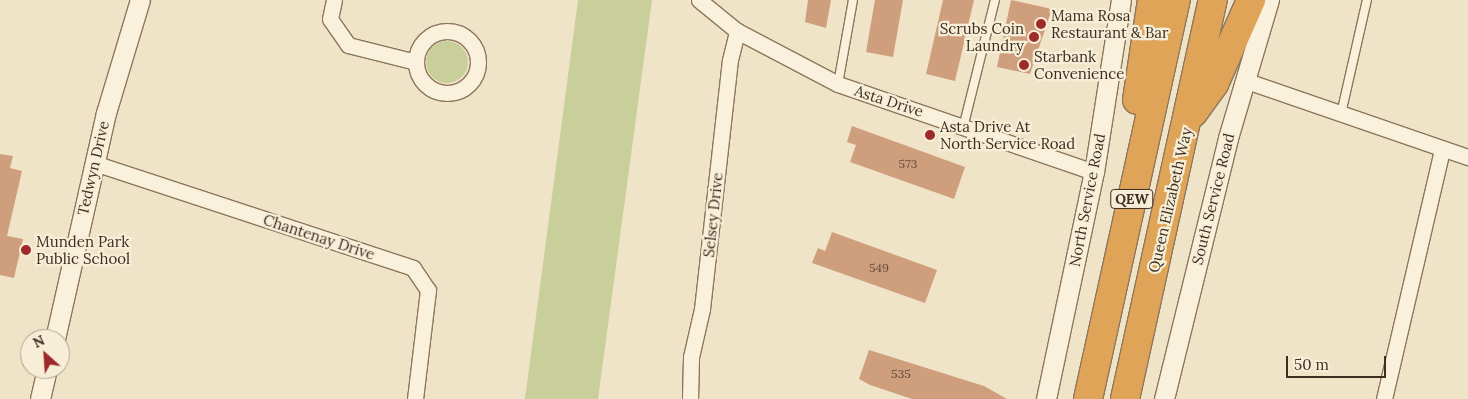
<!DOCTYPE html>
<html>
<head>
<meta charset="utf-8">
<style>
  body { margin:0 }
  #map { position:relative; width:1468px; height:399px; overflow:hidden; background:#f0e4c8; font-family:Lora,serif }
  div>[style] { position:absolute }
  [style*='--x'] { left:calc(var(--x)*1px); top:calc(var(--y)*1px); width:calc(var(--w)*1px); rotate:calc(var(--a)*1deg) }
  .green>* { inset:0; background:#c9cf9b }
  .round { border-radius:50% }
  .building>* { inset:0; background:#cf9f7d }
  .roads { filter:drop-shadow(1px 0 #8d765c) drop-shadow(-1px 0 #8d765c) drop-shadow(0 1px #8d765c) drop-shadow(0 -1px #8d765c) }
  .service>* { height:8px; margin:-4px; padding:0 4px; transform-origin:4px; border-radius:4px; background:#faf1dc }
  .minor>* { height:15px; margin:-7.5px; padding:0 7.5px; transform-origin:7.5px; border-radius:7.5px; background:#faf1dc }
  .minor>.ring { margin:-7.5px; padding:0; box-sizing:content-box; background:none; border:15px solid #faf1dc; border-radius:50% }
  .tertiary>* { height:19px; margin:-9.5px; padding:0 9.5px; transform-origin:9.5px; border-radius:9.5px; background:#faf1dc }
  .motorway>* { height:28px; margin:-14px; padding:0 14px; transform-origin:14px; border-radius:14px; background:#e0a458 }
  .dots>* { width:14px; height:14px; translate:-50% -50%; box-sizing:border-box; border:2px solid #f7eed8; border-radius:50% }
  span { translate:-50% -50%; white-space:nowrap; text-align:center; line-height:1.15; -webkit-text-stroke:4.5px #f7eed8; paint-order:stroke }
  .number-label { font-size:12px; color:#624a37 }
  .number-label span { -webkit-text-stroke-width:0 }
  .shield-label span { padding:1px 4px; background:#f7eed8; border:1px solid; border-radius:4px; -webkit-text-stroke-width:0 }
  .shield-label { font-size:14px; color:#3d2e20; font-weight:700 }
  .poi-label { font-size:15px; color:#3d2e20 }
  .left { translate:0 -50%; text-align:left }
  .right { translate:-100% -50%; text-align:right }
  .street-label { font-size:15px; color:#3d2e20 }
  .north { position:absolute; left:20px; top:329px; width:50px; height:50px; box-sizing:border-box; background:#f7eed8; border:1px solid #ada18e; border-radius:50%; rotate:334deg; font-size:14px; font-weight:700; line-height:20px; text-align:center; color:#3d2e20 }
  .north::after { content:''; display:block; margin:auto; width:18px; height:22px; background:#9e2a2b; clip-path:polygon(50% 0,100% 100%,50% 72%,0 100%) }
  .scale { position:absolute; left:1286px; top:356px; width:100px; height:22px; box-sizing:border-box; border:2px solid #3d2e20; border-top:0; padding-left:6px; font-size:15px; line-height:18px; white-space:nowrap; color:#3d2e20; -webkit-text-stroke:4px #f7eed8; paint-order:stroke }
</style>
</head>
<body>
<div id="map">
  <div class="green">
    <div style="clip-path:polygon(578px 0,652px 0,598px 399px,525px 399px)"></div>
    <div class="round" style="left:426px;top:41px;width:42px;height:42px"></div>
  </div>
  <div class="building">
    <div style="clip-path:polygon(808px 0,831px 0,826px 28px,805px 22px)"></div>
    <div style="clip-path:polygon(875px 0,903px 0,893px 57px,866px 52px)"></div>
    <div style="clip-path:polygon(943px 0,974px 0,955px 81px,926px 74px)"></div>
    <div style="clip-path:polygon(1011px 0,1052px 9px,1030px 74px,997px 67px)"></div>
    <div style="clip-path:polygon(852px 126px,965px 167px,954px 199px,850px 162px,856px 145px,847px 142px)"></div>
    <div style="clip-path:polygon(0 154px,13px 156px,10px 168px,22px 171px,7px 236px,23px 239px,14px 278px,0 275px)"></div>
    <div style="clip-path:polygon(832px 232px,937px 270px,925px 303px,812px 263px,818px 248px,825px 251px)"></div>
    <div style="clip-path:polygon(869px 350px,984px 386px,1007px 399px,912px 399px,870px 385px,859px 379px)"></div>
  </div>
  <div class="roads">
    <div class="service">
      <div style="--x:838;--y:84;--w:85;--a:-79.9"></div>
      <div style="--x:1341;--y:114;--w:117;--a:-77.2"></div>
      <div style="--x:964;--y:124;--w:128;--a:-76"></div>
    </div>
    <div class="minor">
      <div style="--x:334;--y:0;--w:19;--a:102"></div>
      <div style="--x:330;--y:19;--w:32;--a:55"></div>
      <div style="--x:348;--y:45;--w:70;--a:14"></div>
      <div style="--x:699;--y:0;--w:49;--a:39.2"></div>
      <div style="--x:737;--y:31;--w:114;--a:27.7"></div>
      <div style="--x:838;--y:84;--w:271;--a:19"></div>
      <div class="ring" style="left:416px;top:31px;width:47px;height:47px"></div>
      <div style="--x:1244;--y:80;--w:237;--a:19"></div>
      <div style="--x:94;--y:163;--w:336;--a:18.2"></div>
      <div style="--x:413;--y:268;--w:27;--a:56"></div>
      <div style="--x:428;--y:290;--w:110;--a:96.8"></div>
      <div style="--x:690;--y:399;--w:42;--a:-88.6"></div>
      <div style="--x:691;--y:357;--w:49;--a:-77.1"></div>
      <div style="--x:702;--y:309;--w:251;--a:-83.6"></div>
      <div style="--x:730;--y:60;--w:30;--a:-76"></div>
      <div style="--x:1384;--y:399;--w:257;--a:-76.9"></div>
    </div>
    <div class="tertiary">
      <div style="--x:55;--y:339;--w:232;--a:-77.3"></div>
      <div style="--x:106;--y:113;--w:118;--a:-73.3"></div>
      <div style="--x:40;--y:399;--w:31;--a:-77"></div>
      <div style="--x:1046;--y:399;--w:232;--a:-78.1"></div>
      <div style="--x:1094;--y:172;--w:174;--a:-81.1"></div>
      <div style="--x:1164;--y:399;--w:269;--a:-76.2"></div>
      <div style="--x:1228;--y:138;--w:144;--a:-73.5"></div>
    </div>
    <div class="motorway">
      <div style="--x:1137;--y:100;--w:101;--a:-81.5"></div>
      <div style="--x:1193;--y:113;--w:36;--a:-54"></div>
      <div style="--x:1214;--y:84;--w:92;--a:-66.2"></div>
      <div style="--x:1088;--y:399;--w:409;--a:-77.6"></div>
      <div style="--x:1125;--y:399;--w:409;--a:-77.6"></div>
    </div>
  </div>
  <div class="dots">
    <div style="left:1041px;top:24px;background:#9e2a2b"></div>
    <div style="left:1034px;top:37px;background:#9e2a2b"></div>
    <div style="left:1024px;top:65px;background:#9e2a2b"></div>
    <div style="left:930px;top:135px;background:#9e2a2b"></div>
    <div style="left:26px;top:250px;background:#9e2a2b"></div>
  </div>
  <div class="number-label">
    <span style="left:908px;top:164px">573</span>
    <span style="left:879px;top:268px">549</span>
    <span style="left:901px;top:374px">535</span>
  </div>
  <div class="shield-label">
    <span style="left:1132px;top:199px">QEW</span>
  </div>
  <div class="poi-label">
    <span class="left" style="left:1051px;top:24px">Mama Rosa<br>Restaurant &amp; Bar</span>
    <span class="right" style="left:1024px;top:37px">Scrubs Coin<br>Laundry</span>
    <span class="left" style="left:1034px;top:65px">Starbank<br>Convenience</span>
    <span class="left" style="left:940px;top:135px">Asta Drive At<br>North Service Road</span>
    <span class="left" style="left:36px;top:250px">Munden Park<br>Public School</span>
  </div>
  <div class="street-label">
    <span style="left:889px;top:101px;rotate:18deg">Asta Drive</span>
    <span style="left:93px;top:168px;rotate:-77deg">Tedwyn Drive</span>
    <span style="left:1213px;top:199px;rotate:-76deg">South Service Road</span>
    <span style="left:1087px;top:200px;rotate:-79deg">North Service Road</span>
    <span style="left:1170px;top:200px;rotate:-77deg">Queen Elizabeth Way</span>
    <span style="left:713px;top:215px;rotate:-84deg">Selsey Drive</span>
    <span style="left:319px;top:237px;rotate:18deg">Chantenay Drive</span>
  </div>
  <div class="north">N</div>
  <div class="scale">50 m</div>
</div>
</body>
</html>
